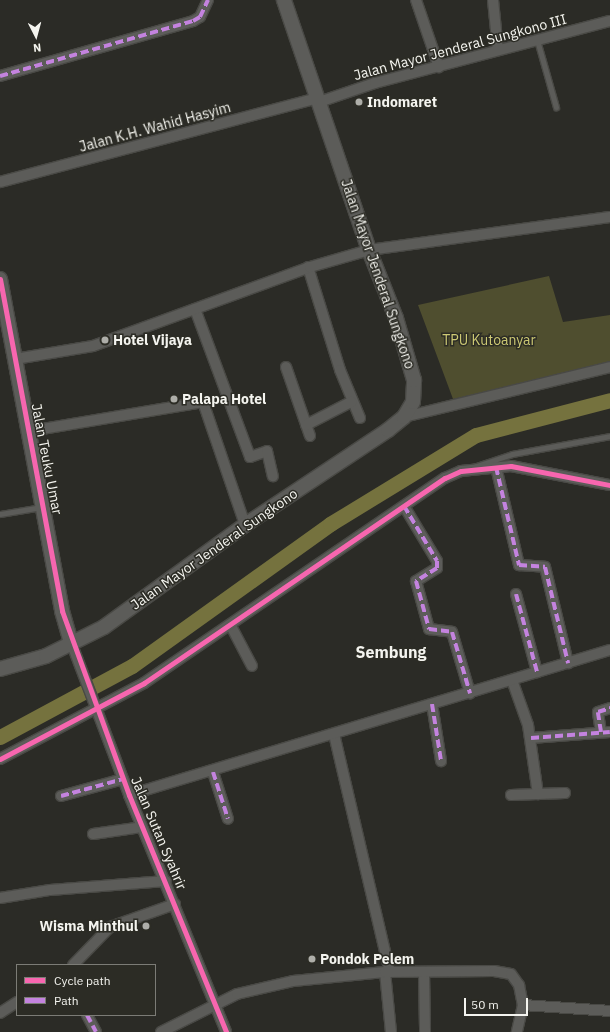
<!DOCTYPE html>
<html>
<head>
<meta charset="utf-8">
<style>
  body { margin:0 }
  #map { position:relative; width:610px; height:1032px; overflow:hidden; background:#2b2b26; font-family:"IBM Plex Sans",sans-serif }
  div>[style] { position:absolute }
  [style*='--x'] { left:calc(var(--x)*1px); top:calc(var(--y)*1px); width:calc(var(--w)*1px); rotate:calc(var(--a)*1deg) }
  .green>* { inset:0; background:#4f4e2f }
  .river>* { height:15px; margin:-7.5px; padding:0 7.5px; transform-origin:7.5px; border-radius:7.5px; background:#75723e }
  .roads { filter:drop-shadow(1px 0 #494945) drop-shadow(-1px 0 #494945) drop-shadow(0 1px #494945) drop-shadow(0 -1px #494945) }
  .lane>* { height:5px; margin:-2.5px; padding:0 2.5px; transform-origin:2.5px; border-radius:2.5px; background:#5c5c59 }
  .street>* { height:10px; margin:-5px; padding:0 5px; transform-origin:5px; border-radius:5px; background:#5c5c59 }
  .secondary>* { height:14px; margin:-7px; padding:0 7px; transform-origin:7px; border-radius:7px; background:#5c5c59 }
  .quiet>* { height:4px; margin-top:-2px; transform-origin:0; background:repeating-linear-gradient(90deg,#c483df 0 8px,transparent 0 12px) }
  .cycleway>* { height:5px; margin:-2.5px; padding:0 2.5px; transform-origin:2.5px; border-radius:2.5px; background:#f766af }
  .dots>* { width:11px; height:11px; translate:-50% -50%; box-sizing:border-box; border:2px solid #2c2c25; border-radius:50% }
  span { translate:-50% -50%; white-space:nowrap; text-align:center; line-height:1.15; -webkit-text-stroke:3px #2c2c25; paint-order:stroke }
  .street-label { font-size:14px; color:#f4f4ef }
  .poi-label { font-size:14px; color:#f4f4ef; font-weight:700 }
  .left { translate:0 -50%; text-align:left }
  .right { translate:-100% -50%; text-align:right }
  .park-label { font-size:14px; color:#ceca74 }
  .quarter-label { font-size:16px; color:#f4f4ef; font-weight:700 }
  .legend { position:absolute; left:16px; top:964px; width:140px; height:52px; box-sizing:border-box; background:#2c2c25; border:1px solid #7c7c76; margin:0; padding:5px 7px; list-style:none; font-size:12px; color:#f4f4ef }
  .legend li { display:flex; align-items:center; gap:8px; height:20px }
  .legend b { width:20px; border:1px solid #7c7c76 }
  .north { position:absolute; left:16px; top:16px; width:40px; height:40px; -webkit-text-stroke:3px #2c2c25; paint-order:stroke; rotate:174deg; font-size:11px; font-weight:700; line-height:16px; text-align:center; color:#f4f4ef }
  .north::after { content:''; display:block; margin:auto; width:14px; height:18px; background:#f4f4ef; clip-path:polygon(50% 0,100% 100%,50% 72%,0 100%) }
  .scale { position:absolute; left:464px; top:998px; width:64px; height:18px; box-sizing:border-box; border:2px solid #f4f4ef; border-top:0; padding-left:5px; font-size:12px; line-height:14px; white-space:nowrap; color:#f4f4ef; -webkit-text-stroke:3px #2c2c25; paint-order:stroke }
</style>
</head>
<body>
<div id="map">
  <div class="green">
    <div style="clip-path:polygon(549px 276px,563px 322px,610px 315px,610px 363px,453px 399px,418px 305px)"></div>
  </div>
  <div class="river">
    <div style="--x:0;--y:737;--w:150;--a:-28.3"></div>
    <div style="--x:132;--y:666;--w:244;--a:-35.6"></div>
    <div style="--x:330;--y:524;--w:171;--a:-31.4"></div>
    <div style="--x:476;--y:435;--w:138;--a:-14.6"></div>
  </div>
  <div class="roads">
    <div class="lane">
      <div style="--x:537;--y:40;--w:70;--a:74.2"></div>
      <div style="--x:473;--y:467;--w:41;--a:-18.4"></div>
      <div style="--x:512;--y:454;--w:100;--a:-10.4"></div>
      <div style="--x:0;--y:514;--w:43;--a:-9.5"></div>
    </div>
    <div class="street">
      <div style="--x:416;--y:0;--w:71;--a:71.1"></div>
      <div style="--x:493;--y:0;--w:50;--a:84.3"></div>
      <div style="--x:0;--y:76;--w:201;--a:-15.9"></div>
      <div style="--x:193;--y:21;--w:8;--a:-30"></div>
      <div style="--x:200;--y:17;--w:19;--a:-65"></div>
      <div style="--x:319;--y:102;--w:59;--a:-18.7"></div>
      <div style="--x:375;--y:83;--w:243;--a:-14.8"></div>
      <div style="--x:0;--y:182;--w:329;--a:-14.8"></div>
      <div style="--x:308;--y:267;--w:108;--a:72.7"></div>
      <div style="--x:340;--y:370;--w:52;--a:67.4"></div>
      <div style="--x:195;--y:309;--w:158;--a:69.6"></div>
      <div style="--x:250;--y:457;--w:18;--a:-19"></div>
      <div style="--x:267;--y:451;--w:26;--a:77"></div>
      <div style="--x:15;--y:359;--w:79;--a:-9.5"></div>
      <div style="--x:93;--y:346;--w:231;--a:-20"></div>
      <div style="--x:310;--y:267;--w:61;--a:-16.1"></div>
      <div style="--x:369;--y:250;--w:243;--a:-7.8"></div>
      <div style="--x:286;--y:367;--w:73;--a:70.8"></div>
      <div style="--x:404;--y:417;--w:212;--a:-13.6"></div>
      <div style="--x:306;--y:425;--w:51;--a:-27.1"></div>
      <div style="--x:30;--y:431;--w:175;--a:-9.5"></div>
      <div style="--x:203;--y:402;--w:130;--a:71.1"></div>
      <div style="--x:496;--y:467;--w:101;--a:76.8"></div>
      <div style="--x:519;--y:565;--w:26;--a:4"></div>
      <div style="--x:545;--y:567;--w:99;--a:76.5"></div>
      <div style="--x:404;--y:506;--w:64;--a:59"></div>
      <div style="--x:437;--y:561;--w:7;--a:90"></div>
      <div style="--x:437;--y:568;--w:25;--a:148"></div>
      <div style="--x:416;--y:581;--w:50;--a:74.8"></div>
      <div style="--x:429;--y:629;--w:23;--a:7"></div>
      <div style="--x:452;--y:632;--w:64;--a:73.6"></div>
      <div style="--x:516;--y:594;--w:81;--a:74.9"></div>
      <div style="--x:231;--y:626;--w:45;--a:62.3"></div>
      <div style="--x:71;--y:642;--w:164;--a:69.2"></div>
      <div style="--x:129;--y:795;--w:256;--a:67.7"></div>
      <div style="--x:512;--y:680;--w:48;--a:70.4"></div>
      <div style="--x:528;--y:725;--w:70;--a:81.8"></div>
      <div style="--x:432;--y:704;--w:58;--a:81"></div>
      <div style="--x:601;--y:732;--w:20;--a:-99"></div>
      <div style="--x:598;--y:712;--w:13;--a:-18"></div>
      <div style="--x:334;--y:734;--w:244;--a:76.8"></div>
      <div style="--x:531;--y:738;--w:79;--a:-4.3"></div>
      <div style="--x:0;--y:759;--w:163;--a:-27.8"></div>
      <div style="--x:144;--y:683;--w:364;--a:-34.3"></div>
      <div style="--x:445;--y:478;--w:17;--a:-24"></div>
      <div style="--x:461;--y:471;--w:50;--a:-5.7"></div>
      <div style="--x:511;--y:466;--w:101;--a:10.9"></div>
      <div style="--x:213;--y:772;--w:49;--a:72.3"></div>
      <div style="--x:129;--y:795;--w:502;--a:-16.78"></div>
      <div style="--x:511;--y:795;--w:54;--a:-2.1"></div>
      <div style="--x:61;--y:796;--w:64;--a:-15.3"></div>
      <div style="--x:93;--y:834;--w:49;--a:-8.1"></div>
      <div style="--x:0;--y:898;--w:51;--a:-9.1"></div>
      <div style="--x:50;--y:890;--w:116;--a:-4.4"></div>
      <div style="--x:73;--y:965;--w:53;--a:-45.8"></div>
      <div style="--x:110;--y:927;--w:69;--a:-19.5"></div>
      <div style="--x:385;--y:972;--w:60;--a:84.3"></div>
      <div style="--x:424;--y:972;--w:60;--a:89"></div>
      <div style="--x:523;--y:1005;--w:87;--a:3.9"></div>
      <div style="--x:0;--y:1013;--w:20;--a:-33"></div>
      <div style="--x:87;--y:1015;--w:19;--a:62"></div>
      <div style="--x:161;--y:1032;--w:85;--a:-26.6"></div>
      <div style="--x:237;--y:994;--w:57;--a:-13.1"></div>
      <div style="--x:293;--y:981;--w:92;--a:-5.6"></div>
      <div style="--x:385;--y:972;--w:109;--a:-0.5"></div>
      <div style="--x:494;--y:971;--w:17;--a:10"></div>
      <div style="--x:511;--y:974;--w:14;--a:54"></div>
      <div style="--x:519;--y:985;--w:20;--a:79"></div>
      <div style="--x:523;--y:1005;--w:28;--a:103"></div>
    </div>
    <div class="secondary">
      <div style="--x:0;--y:279;--w:338;--a:79.4"></div>
      <div style="--x:62;--y:611;--w:32;--a:74"></div>
      <div style="--x:0;--y:669;--w:48;--a:-15.8"></div>
      <div style="--x:46;--y:656;--w:65;--a:-26.6"></div>
      <div style="--x:104;--y:627;--w:174;--a:-35.9"></div>
      <div style="--x:245;--y:525;--w:172;--a:-33.6"></div>
      <div style="--x:388;--y:430;--w:21;--a:-39"></div>
      <div style="--x:404;--y:417;--w:17;--a:-59"></div>
      <div style="--x:413;--y:402;--w:22;--a:-87"></div>
      <div style="--x:414;--y:380;--w:65;--a:-106.2"></div>
      <div style="--x:396;--y:318;--w:73;--a:-111.7"></div>
      <div style="--x:369;--y:250;--w:264;--a:-108.8"></div>
    </div>
  </div>
  <div class="quiet">
    <div style="--x:0;--y:76;--w:201;--a:-15.9"></div>
    <div style="--x:193;--y:21;--w:8;--a:-30"></div>
    <div style="--x:200;--y:17;--w:19;--a:-65"></div>
    <div style="--x:496;--y:467;--w:101;--a:76.8"></div>
    <div style="--x:519;--y:565;--w:26;--a:4"></div>
    <div style="--x:545;--y:567;--w:99;--a:76.5"></div>
    <div style="--x:404;--y:506;--w:64;--a:59"></div>
    <div style="--x:437;--y:561;--w:7;--a:90"></div>
    <div style="--x:437;--y:568;--w:25;--a:148"></div>
    <div style="--x:416;--y:581;--w:50;--a:74.8"></div>
    <div style="--x:429;--y:629;--w:23;--a:7"></div>
    <div style="--x:452;--y:632;--w:64;--a:73.6"></div>
    <div style="--x:516;--y:594;--w:81;--a:74.9"></div>
    <div style="--x:432;--y:704;--w:58;--a:81"></div>
    <div style="--x:601;--y:732;--w:20;--a:-99"></div>
    <div style="--x:598;--y:712;--w:13;--a:-18"></div>
    <div style="--x:531;--y:738;--w:79;--a:-4.3"></div>
    <div style="--x:213;--y:772;--w:49;--a:72.3"></div>
    <div style="--x:61;--y:796;--w:64;--a:-15.3"></div>
    <div style="--x:87;--y:1015;--w:19;--a:62"></div>
  </div>
  <div class="cycleway">
    <div style="--x:0;--y:279;--w:338;--a:79.4"></div>
    <div style="--x:62;--y:611;--w:196;--a:70"></div>
    <div style="--x:129;--y:795;--w:256;--a:67.7"></div>
    <div style="--x:0;--y:759;--w:163;--a:-27.8"></div>
    <div style="--x:144;--y:683;--w:364;--a:-34.3"></div>
    <div style="--x:445;--y:478;--w:17;--a:-24"></div>
    <div style="--x:461;--y:471;--w:50;--a:-5.7"></div>
    <div style="--x:511;--y:466;--w:101;--a:10.9"></div>
  </div>
  <div class="dots">
    <div style="left:359px;top:102px;background:#aeaea9"></div>
    <div style="left:105px;top:340px;background:#aeaea9"></div>
    <div style="left:174px;top:399px;background:#aeaea9"></div>
    <div style="left:146px;top:926px;background:#aeaea9"></div>
    <div style="left:312px;top:959px;background:#aeaea9"></div>
  </div>
  <div class="street-label">
    <span style="left:460px;top:47px;rotate:-15deg">Jalan Mayor Jenderal Sungkono III</span>
    <span style="left:155px;top:127px;rotate:-15deg">Jalan K.H. Wahid Hasyim</span>
    <span style="left:378px;top:274px;rotate:71deg">Jalan Mayor Jenderal Sungkono</span>
    <span style="left:47px;top:459px;rotate:79deg">Jalan Teuku Umar</span>
    <span style="left:214px;top:549px;rotate:-35deg">Jalan Mayor Jenderal Sungkono</span>
    <span style="left:159px;top:833px;rotate:67deg">Jalan Sutan Syahrir</span>
  </div>
  <div class="poi-label">
    <span class="left" style="left:367px;top:102px">Indomaret</span>
    <span class="left" style="left:113px;top:340px">Hotel Vijaya</span>
    <span class="left" style="left:182px;top:399px">Palapa Hotel</span>
    <span class="right" style="left:138px;top:926px">Wisma Minthul</span>
    <span class="left" style="left:320px;top:959px">Pondok Pelem</span>
  </div>
  <div class="park-label">
    <span style="left:489px;top:340px">TPU Kutoanyar</span>
  </div>
  <div class="quarter-label">
    <span style="left:391px;top:652px">Sembung</span>
  </div>
  <ul class="legend">
  <li><b style="height:5px;background:#f766af"></b>Cycle path</li>
  <li><b style="height:5px;background:#c483df"></b>Path</li>
  </ul>
  <div class="north">N</div>
  <div class="scale">50 m</div>
</div>
</body>
</html>
